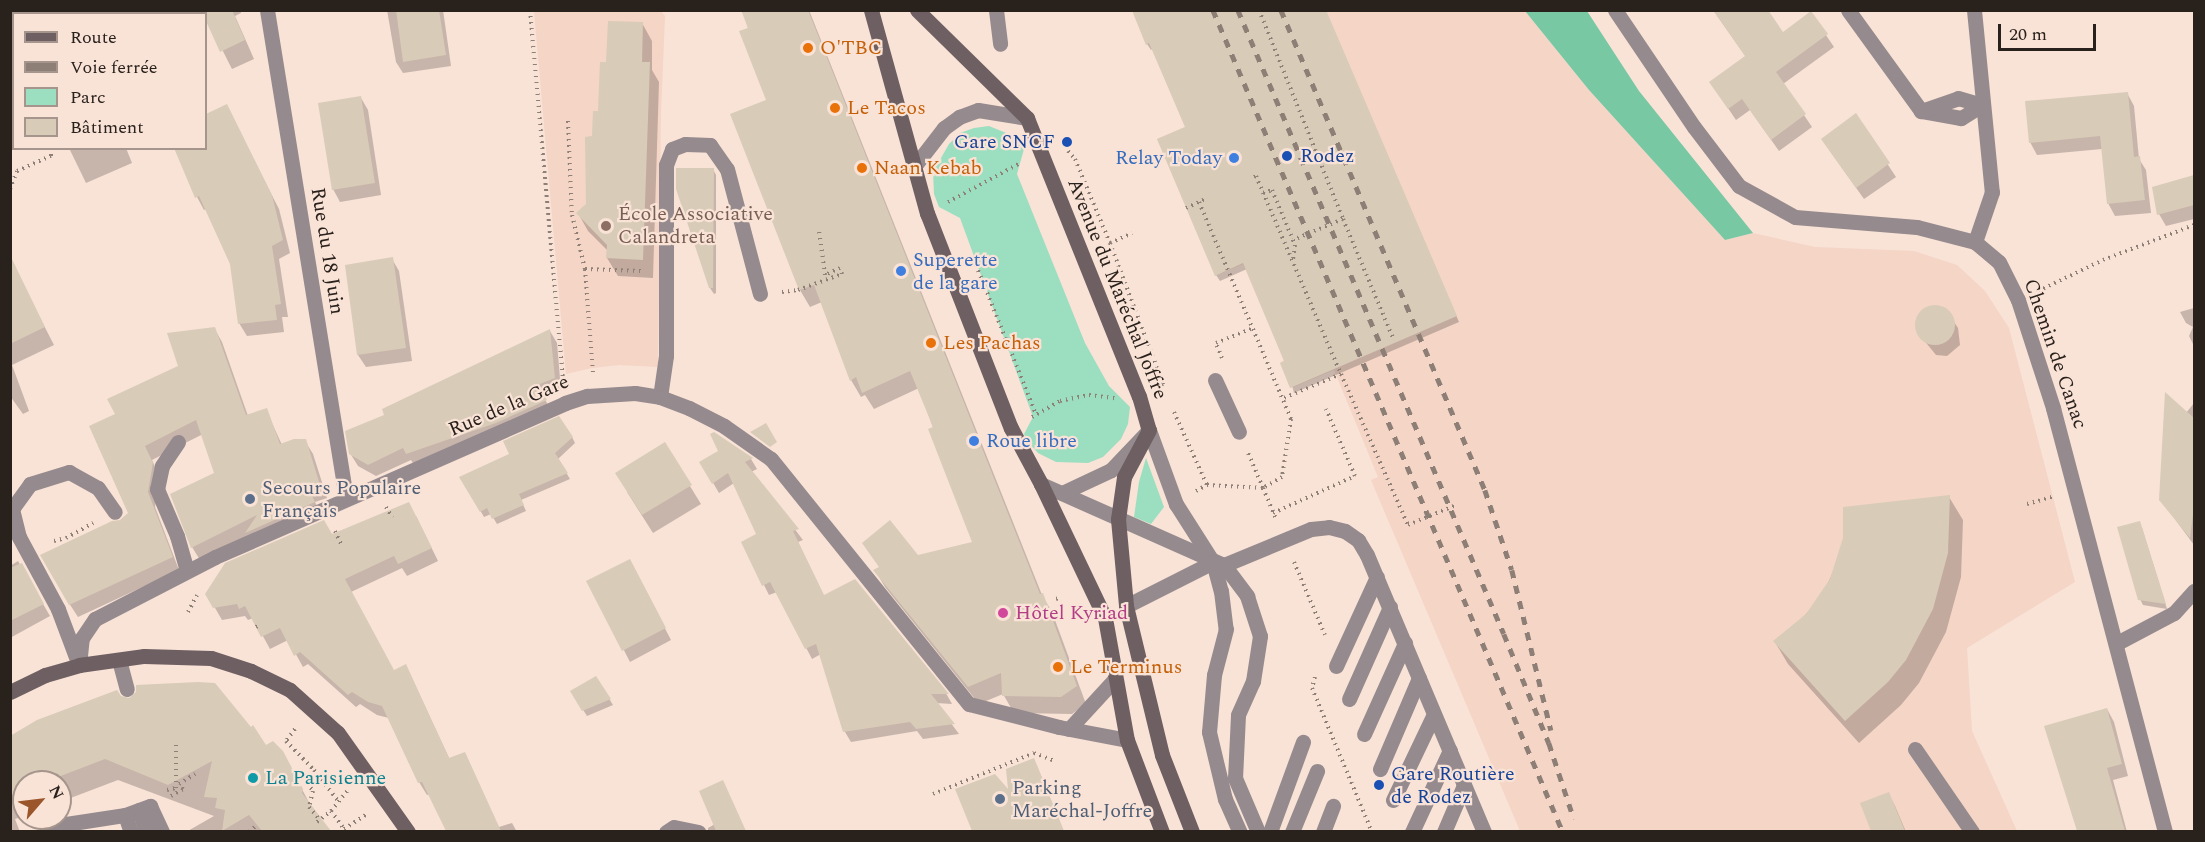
<!DOCTYPE html>
<html>
<head>
<meta charset="utf-8">
<style>
  body { margin:0 }
  #map { position:relative; width:2205px; height:842px; overflow:hidden; background:#f9e2d6; font-family:Spectral,serif }
  div>[style] { position:absolute }
  [style*='--x'] { left:calc(var(--x)*1px); top:calc(var(--y)*1px); width:calc(var(--w)*1px); rotate:calc(var(--a)*1deg) }
  .built>* { inset:0; background:#f4d5c6 }
  .green>* { inset:0; background:#9cdfc0 }
  .forest>* { inset:0; background:#79c8a4 }
  .shadow>* { inset:0; background:#0003 }
  .building>* { inset:0; background:#d8cbb7 }
  .round { border-radius:50% }
  .path>* { height:4px; margin-top:-2px; transform-origin:0; background:repeating-linear-gradient(90deg,#8e7f77 0 1.5px,transparent 0 6px) }
  .lane>* { height:15px; margin:-7.5px; padding:0 7.5px; transform-origin:7.5px; border-radius:7.5px; background:#958a8d }
  .street>* { height:15px; margin:-7.5px; padding:0 7.5px; transform-origin:7.5px; border-radius:7.5px; background:#958a8d }
  .secondary>* { height:15px; margin:-7.5px; padding:0 7.5px; transform-origin:7.5px; border-radius:7.5px; background:#6e5f62 }
  .rail>* { height:4.5px; margin-top:-2.25px; transform-origin:0; background:repeating-linear-gradient(90deg,#8d7e76 0 8px,transparent 0 16px) }
  .dots>* { width:16px; height:16px; translate:-50% -50%; box-sizing:border-box; border:3px solid #f9e2d6; border-radius:50% }
  span { translate:-50% -50%; white-space:nowrap; text-align:center; line-height:1.15; -webkit-text-stroke:4.5px #f9e2d6; paint-order:stroke }
  .food-label { font-size:20px; color:#c56008 }
  .left { translate:0 -50%; text-align:left }
  .transit-label { font-size:20px; color:#164399 }
  .right { translate:-100% -50%; text-align:right }
  .shop-label { font-size:20px; color:#366cbe }
  .education-label { font-size:20px; color:#785e54 }
  .street-label { font-size:20px; color:#29211c }
  .service-label { font-size:20px; color:#4e5e75 }
  .hotel-label { font-size:20px; color:#b23c85 }
  .culture-label { font-size:20px; color:#0d838f }
  .frame { position:absolute; inset:0; border:12px solid #29211c; pointer-events:none }
  .legend { position:absolute; left:12px; top:12px; width:195px; height:138px; box-sizing:border-box; background:#f9e2d6; border:2px solid #a6958c; margin:0; padding:8px 10px; list-style:none; font-size:18px; color:#29211c }
  .legend li { display:flex; align-items:center; gap:12px; height:30px }
  .legend b { width:30px; border:2px solid #a6958c }
  .north { position:absolute; left:12px; top:770px; width:60px; height:60px; box-sizing:border-box; background:#f9e2d6; border:2px solid #a6958c; border-radius:50%; rotate:62deg; font-size:16px; font-weight:700; line-height:24px; text-align:center; color:#29211c }
  .north::after { content:''; display:block; margin:auto; width:21px; height:27px; background:#9b552a; clip-path:polygon(50% 0,100% 100%,50% 72%,0 100%) }
  .scale { position:absolute; left:1998px; top:24px; width:98px; height:27px; box-sizing:border-box; border:3px solid #29211c; border-top:0; padding-left:8px; font-size:18px; line-height:21px; white-space:nowrap; color:#29211c; -webkit-text-stroke:4px #f9e2d6; paint-order:stroke }
</style>
</head>
<body>
<div id="map">
  <div class="built">
    <div style="clip-path:polygon(660px 10px,665px 16px,661px 112px,658px 367px,619px 365px,592px 368px,566px 374px,534px 11px)"></div>
    <div style="clip-path:polygon(1132px 11px,1525px 11px,1589px 90px,1725px 240px,1753px 233px,1815px 247px,1914px 251px,1957px 265px,1985px 291px,2009px 328px,2075px 582px,1967px 648px,1972px 731px,2017px 831px,1520px 831px,1371px 480px,1378px 477px,1334px 370px,1291px 388px,1280px 363px,1284px 360px,1243px 264px,1215px 276px,1157px 139px,1185px 127px,1150px 43px,1146px 45px)"></div>
  </div>
  <div class="green">
    <div style="clip-path:polygon(989px 126px,1021px 139px,1024px 149px,1017px 174px,1085px 343px,1109px 386px,1130px 407px,1128px 424px,1121px 439px,1103px 457px,1088px 463px,1056px 462px,1038px 453px,1027px 441px,1024px 434px,1033px 417px,960px 218px,939px 207px,934px 194px,933px 172px,949px 144px,960px 133px,974px 128px)"></div>
    <div style="clip-path:polygon(1146px 458px,1164px 507px,1151px 524px,1134px 517px,1139px 482px)"></div>
  </div>
  <div class="forest">
    <div style="clip-path:polygon(1525px 11px,1587px 11px,1639px 91px,1753px 233px,1725px 240px,1589px 90px)"></div>
  </div>
  <div class="shadow">
    <div style="clip-path:polygon(202px 10px,240px 10px,241px 13px,235px 16px,254px 59px,232px 69px)"></div>
    <div style="clip-path:polygon(387px 10px,443px 10px,451px 66px,403px 73px,396px 62px)"></div>
    <div style="clip-path:polygon(743px 10px,809px 10px,1042px 595px,1052px 612px,1086px 704px,1072px 714px,1014px 713px,1003px 694px,979px 704px,885px 587px,875px 570px,880px 568px,864px 543px,917px 556px,974px 543px,919px 388px,874px 409px,865px 395px,861px 397px,851px 380px,822px 302px,810px 307px,800px 290px,768px 101px)"></div>
    <div style="clip-path:polygon(1133px 10px,1325px 10px,1459px 322px,1294px 393px,1286px 362px,1247px 269px,1220px 281px,1216px 275px,1187px 128px,1153px 48px,1151px 50px,1147px 44px)"></div>
    <div style="clip-path:polygon(1713px 10px,1766px 10px,1782px 34px,1811px 13px,1834px 47px,1783px 84px,1812px 127px,1779px 151px,1750px 110px,1736px 120px,1711px 83px,1746px 57px)"></div>
    <div style="clip-path:polygon(1902px 10px,1945px 10px,1945px 11px,1903px 12px)"></div>
    <div style="clip-path:polygon(642px 23px,652px 41px,652px 70px,659px 82px,653px 278px,618px 276px,607px 258px,608px 251px,588px 231px,578px 213px,588px 205px,594px 138px,608px 63px)"></div>
    <div style="clip-path:polygon(2127px 93px,2134px 106px,2139px 159px,2146px 170px,2151px 213px,2115px 216px,2108px 203px,2102px 149px,2037px 155px,2030px 142px)"></div>
    <div style="clip-path:polygon(361px 98px,368px 110px,381px 195px,340px 202px,333px 189px)"></div>
    <div style="clip-path:polygon(226px 106px,279px 209px,290px 253px,279px 259px,288px 317px,282px 317px,284px 332px,247px 336px,239px 323px,232px 264px,207px 208px,204px 210px,197px 197px,206px 148px,206px 115px)"></div>
    <div style="clip-path:polygon(1855px 115px,1896px 177px,1864px 199px,1830px 151px)"></div>
    <div style="clip-path:polygon(69px 148px,126px 148px,132px 163px,86px 183px)"></div>
    <div style="clip-path:polygon(713px 169px,716px 175px,716px 293px,714px 294px,710px 288px)"></div>
    <div style="clip-path:polygon(2194px 176px,2194px 219px,2166px 226px,2159px 214px,2153px 188px)"></div>
    <div style="clip-path:polygon(392px 259px,399px 271px,412px 361px,366px 367px,358px 355px)"></div>
    <div style="clip-path:polygon(19px 277px,54px 345px,12px 365px,29px 411px,23px 414px,10px 396px,10px 281px)"></div>
    <div style="clip-path:polygon(1934px 306px,1946px 310px,1958px 328px,1960px 345px,1947px 356px,1936px 355px,1919px 334px,1917px 322px,1923px 311px)"></div>
    <div style="clip-path:polygon(2194px 308px,2194px 346px,2189px 336px,2193px 327px,2186px 323px,2180px 312px)"></div>
    <div style="clip-path:polygon(214px 328px,222px 342px,248px 416px,266px 410px,282px 445px,305px 441px,313px 454px,327px 498px,315px 502px,322px 516px,200px 560px,192px 547px,216px 473px,203px 434px,152px 460px,160px 478px,155px 507px,179px 570px,78px 617px,63px 594px,130px 514px,117px 415px,180px 367px)"></div>
    <div style="clip-path:polygon(550px 331px,557px 343px,561px 390px,544px 398px,553px 413px,414px 465px,411px 460px,376px 476px,358px 466px,350px 453px,386px 415px)"></div>
    <div style="clip-path:polygon(2194px 403px,2194px 545px,2161px 500px,2186px 413px)"></div>
    <div style="clip-path:polygon(714px 434px,751px 459px,757px 469px,751px 472px,803px 540px,798px 542px,824px 596px,855px 581px,947px 695px,952px 704px,936px 703px,959px 734px,923px 739px,917px 731px,851px 742px,845px 732px,821px 654px,812px 659px,777px 592px,769px 595px,764px 585px,758px 535px,734px 483px,719px 493px,701px 462px,720px 452px)"></div>
    <div style="clip-path:polygon(572px 437px,575px 443px,558px 459px,570px 479px,521px 500px,526px 511px,497px 524px,491px 514px,484px 517px,461px 477px)"></div>
    <div style="clip-path:polygon(664px 444px,701px 504px,653px 533px,627px 492px)"></div>
    <div style="clip-path:polygon(1949px 497px,1963px 520px,1961px 577px,1946px 632px,1919px 683px,1901px 705px,1859px 743px,1788px 664px,1775px 642px,1791px 630px,1821px 598px,1839px 559px)"></div>
    <div style="clip-path:polygon(416px 516px,438px 561px,407px 576px,402px 568px,351px 592px,393px 672px,406px 666px,450px 760px,499px 827px,512px 823px,517px 832px,449px 832px,430px 794px,427px 795px,419px 782px,389px 718px,377px 715px,360px 704px,356px 707px,308px 664px,303px 667px,288px 640px,270px 649px,253px 618px,248px 620px,245px 616px,222px 620px,207px 594px,332px 536px)"></div>
    <div style="clip-path:polygon(2142px 528px,2167px 609px,2143px 605px,2140px 599px)"></div>
    <div style="clip-path:polygon(18px 561px,50px 616px,10px 638px,10px 566px)"></div>
    <div style="clip-path:polygon(636px 573px,671px 640px,630px 662px,589px 582px)"></div>
    <div style="clip-path:polygon(596px 678px,613px 705px,587px 716px,572px 692px)"></div>
    <div style="clip-path:polygon(120px 698px,266px 747px,294px 774px,314px 812px,329px 832px,186px 832px,214px 816px,118px 780px,60px 802px,60px 782px,24px 782px,24px 816px,15px 819px,20px 832px,10px 832px,10px 738px)"></div>
    <div style="clip-path:polygon(2107px 709px,2114px 722px,2128px 776px,2113px 780px,2127px 832px,2078px 832px,2046px 727px)"></div>
    <div style="clip-path:polygon(1037px 766px,1064px 832px,973px 832px,957px 790px,1009px 794px)"></div>
    <div style="clip-path:polygon(726px 788px,745px 832px,708px 832px,708px 828px,715px 824px)"></div>
    <div style="clip-path:polygon(1888px 793px,1895px 806px,1906px 832px,1873px 832px,1862px 804px)"></div>
  </div>
  <div class="building">
    <div style="clip-path:polygon(201px 10px,232px 10px,245px 40px,220px 52px,206px 21px,206px 14px)"></div>
    <div style="clip-path:polygon(396px 10px,439px 10px,446px 55px,403px 62px)"></div>
    <div style="clip-path:polygon(741px 10px,808px 10px,1040px 594px,1043px 593px,1077px 686px,1061px 697px,1002px 696px,1001px 673px,968px 687px,873px 570px,879px 567px,862px 543px,890px 520px,918px 555px,972px 542px,928px 429px,933px 427px,910px 371px,862px 393px,856px 377px,850px 381px,814px 285px,799px 290px,730px 114px,766px 100px,739px 31px,748px 28px)"></div>
    <div style="clip-path:polygon(1132px 10px,1326px 10px,1457px 316px,1290px 388px,1280px 363px,1284px 361px,1243px 263px,1215px 276px,1157px 139px,1185px 127px,1149px 43px,1146px 45px)"></div>
    <div style="clip-path:polygon(1713px 10px,1768px 10px,1783px 32px,1811px 11px,1828px 34px,1776px 72px,1806px 114px,1771px 140px,1742px 99px,1728px 109px,1709px 82px,1745px 56px)"></div>
    <div style="clip-path:polygon(608px 21px,643px 22px,642px 62px,650px 62px,643px 260px,606px 258px,607px 245px,576px 213px,586px 204px,585px 137px,592px 136px,593px 111px,598px 111px,600px 62px,606px 62px)"></div>
    <div style="clip-path:polygon(2128px 92px,2134px 157px,2140px 156px,2145px 200px,2107px 204px,2100px 136px,2029px 143px,2025px 101px)"></div>
    <div style="clip-path:polygon(361px 96px,375px 183px,332px 190px,318px 103px)"></div>
    <div style="clip-path:polygon(227px 104px,272px 195px,283px 240px,272px 246px,281px 304px,275px 305px,277px 320px,238px 324px,230px 264px,199px 196px,195px 198px,174px 148px,206px 148px,206px 114px)"></div>
    <div style="clip-path:polygon(1856px 113px,1890px 163px,1856px 188px,1821px 139px)"></div>
    <div style="clip-path:polygon(676px 168px,714px 168px,713px 288px,709px 288px,676px 189px)"></div>
    <div style="clip-path:polygon(2194px 175px,2194px 205px,2157px 215px,2152px 187px)"></div>
    <div style="clip-path:polygon(10px 255px,45px 327px,10px 344px)"></div>
    <div style="clip-path:polygon(393px 257px,406px 348px,357px 355px,345px 265px)"></div>
    <div class="round" style="left:1915px;top:305px;width:40px;height:40px"></div>
    <div style="clip-path:polygon(215px 327px,246px 415px,267px 408px,280px 444px,294px 439px,306px 439px,320px 485px,309px 489px,315px 502px,245px 533px,257px 515px,191px 548px,170px 494px,214px 473px,196px 420px,145px 446px,153px 463px,148px 492px,173px 557px,69px 605px,40px 555px,112px 521px,120px 520px,128px 513px,89px 426px,115px 414px,107px 399px,178px 366px,167px 333px)"></div>
    <div style="clip-path:polygon(550px 329px,555px 378px,537px 385px,547px 400px,496px 423px,406px 454px,403px 448px,368px 465px,349px 454px,345px 431px,384px 415px,382px 409px)"></div>
    <div style="clip-path:polygon(2165px 392px,2194px 418px,2194px 507px,2190px 538px,2159px 500px)"></div>
    <div style="clip-path:polygon(559px 416px,573px 437px,555px 453px,568px 473px,519px 494px,524px 505px,492px 519px,487px 508px,480px 512px,459px 477px,509px 454px,503px 441px)"></div>
    <div style="clip-path:polygon(766px 423px,777px 442px,770px 447px,750px 432px)"></div>
    <div style="clip-path:polygon(714px 432px,753px 458px,745px 462px,799px 529px,793px 531px,824px 595px,855px 579px,949px 694px,931px 694px,955px 724px,916px 729px,910px 722px,843px 732px,816px 644px,805px 649px,770px 582px,762px 586px,741px 542px,756px 534px,728px 473px,712px 484px,699px 462px,718px 451px,710px 434px)"></div>
    <div style="clip-path:polygon(665px 442px,692px 485px,642px 515px,615px 473px)"></div>
    <div style="clip-path:polygon(1950px 495px,1948px 553px,1933px 609px,1906px 660px,1888px 682px,1845px 721px,1773px 641px,1806px 614px,1830px 579px,1843px 538px,1843px 507px)"></div>
    <div style="clip-path:polygon(409px 502px,432px 548px,398px 564px,394px 556px,345px 579px,394px 670px,406px 664px,449px 758px,465px 752px,501px 831px,446px 831px,422px 782px,418px 783px,382px 706px,368px 702px,352px 692px,348px 695px,300px 652px,294px 656px,280px 628px,261px 637px,245px 606px,239px 609px,237px 604px,213px 608px,205px 594px,225px 563px,324px 520px,332px 534px)"></div>
    <div style="clip-path:polygon(2140px 521px,2166px 604px,2138px 600px,2117px 527px)"></div>
    <div style="clip-path:polygon(630px 559px,666px 628px,622px 651px,586px 581px)"></div>
    <div style="clip-path:polygon(22px 563px,44px 604px,10px 621px,10px 568px)"></div>
    <div style="clip-path:polygon(596px 676px,611px 699px,582px 711px,570px 691px)"></div>
    <div style="clip-path:polygon(198px 682px,215px 683px,251px 727px,253px 725px,266px 745px,273px 741px,283px 751px,303px 789px,302px 793px,331px 831px,262px 831px,249px 815px,222px 831px,225px 810px,215px 808px,217px 798px,204px 797px,212px 761px,168px 785px,105px 759px,45px 782px,24px 782px,24px 790px,10px 795px,10px 736px,37px 720px,117px 690px,121px 696px,129px 698px,136px 692px,136px 685px)"></div>
    <div style="clip-path:polygon(2107px 708px,2122px 764px,2107px 768px,2125px 831px,2077px 831px,2044px 726px)"></div>
    <div style="clip-path:polygon(1034px 758px,1064px 831px,972px 831px,955px 789px,995px 774px,1008px 789px,1006px 769px)"></div>
    <div style="clip-path:polygon(723px 780px,746px 831px,716px 831px,699px 791px)"></div>
    <div style="clip-path:polygon(1889px 792px,1905px 831px,1871px 831px,1860px 803px)"></div>
  </div>
  <div class="path">
    <div style="--x:530;--y:10;--w:371;--a:84.9"></div>
    <div style="--x:1259;--y:10;--w:225;--a:68.1"></div>
    <div style="--x:1343;--y:219;--w:54;--a:157.2"></div>
    <div style="--x:568;--y:121;--w:94;--a:87.6"></div>
    <div style="--x:572;--y:215;--w:56;--a:76.5"></div>
    <div style="--x:585;--y:269;--w:104;--a:85.6"></div>
    <div style="--x:1068;--y:151;--w:11;--a:49"></div>
    <div style="--x:1075;--y:159;--w:91;--a:67.4"></div>
    <div style="--x:1110;--y:243;--w:151;--a:69.4"></div>
    <div style="--x:1163;--y:384;--w:4;--a:153"></div>
    <div style="--x:1254;--y:177;--w:2;--a:-27"></div>
    <div style="--x:1256;--y:176;--w:215;--a:66.8"></div>
    <div style="--x:1341;--y:374;--w:62;--a:157.2"></div>
    <div style="--x:10;--y:189;--w:19;--a:-69"></div>
    <div style="--x:17;--y:171;--w:37;--a:-24"></div>
    <div style="--x:51;--y:156;--w:8;--a:-90"></div>
    <div style="--x:1263;--y:193;--w:9;--a:-18"></div>
    <div style="--x:1272;--y:190;--w:60;--a:67.3"></div>
    <div style="--x:1295;--y:245;--w:15;--a:98"></div>
    <div style="--x:948;--y:202;--w:82;--a:-28.4"></div>
    <div style="--x:1199;--y:202;--w:236;--a:67"></div>
    <div style="--x:1291;--y:419;--w:59;--a:98.8"></div>
    <div style="--x:1282;--y:477;--w:22;--a:150"></div>
    <div style="--x:1263;--y:488;--w:33;--a:67"></div>
    <div style="--x:1186;--y:208;--w:23;--a:-25"></div>
    <div style="--x:1343;--y:219;--w:129;--a:67.2"></div>
    <div style="--x:1110;--y:243;--w:24;--a:-24"></div>
    <div style="--x:976;--y:265;--w:161;--a:68.1"></div>
    <div style="--x:585;--y:269;--w:56;--a:2"></div>
    <div style="--x:2038;--y:291;--w:72;--a:-25.5"></div>
    <div style="--x:2103;--y:260;--w:97;--a:-21"></div>
    <div style="--x:782;--y:292;--w:16;--a:-7"></div>
    <div style="--x:798;--y:290;--w:47;--a:-20"></div>
    <div style="--x:842;--y:274;--w:6;--a:-108"></div>
    <div style="--x:840;--y:268;--w:17;--a:155"></div>
    <div style="--x:825;--y:275;--w:45;--a:-97.6"></div>
    <div style="--x:1222;--y:358;--w:16;--a:-112"></div>
    <div style="--x:1216;--y:343;--w:40;--a:-22"></div>
    <div style="--x:1341;--y:374;--w:165;--a:66.1"></div>
    <div style="--x:1408;--y:525;--w:52;--a:-22.6"></div>
    <div style="--x:1174;--y:412;--w:80;--a:65.7"></div>
    <div style="--x:1032;--y:417;--w:32;--a:-30"></div>
    <div style="--x:1060;--y:401;--w:30;--a:-12"></div>
    <div style="--x:1089;--y:395;--w:26;--a:7"></div>
    <div style="--x:1196;--y:491;--w:13;--a:-29"></div>
    <div style="--x:1207;--y:485;--w:56;--a:3.1"></div>
    <div style="--x:1263;--y:488;--w:39;--a:-113"></div>
    <div style="--x:2027;--y:504;--w:26;--a:-16"></div>
    <div style="--x:386;--y:507;--w:12;--a:59"></div>
    <div style="--x:1273;--y:513;--w:90;--a:-24.3"></div>
    <div style="--x:1355;--y:476;--w:73;--a:-113.4"></div>
    <div style="--x:335;--y:531;--w:14;--a:65"></div>
    <div style="--x:54;--y:541;--w:12;--a:-14"></div>
    <div style="--x:66;--y:538;--w:31;--a:-29"></div>
    <div style="--x:1294;--y:562;--w:79;--a:67"></div>
    <div style="--x:1056;--y:599;--w:3;--a:-18"></div>
    <div style="--x:188;--y:612;--w:19;--a:-62"></div>
    <div style="--x:256;--y:627;--w:4;--a:-34"></div>
    <div style="--x:1315;--y:677;--w:11;--a:105"></div>
    <div style="--x:1312;--y:688;--w:156;--a:67.4"></div>
    <div style="--x:295;--y:729;--w:15;--a:127"></div>
    <div style="--x:286;--y:741;--w:40;--a:46"></div>
    <div style="--x:314;--y:770;--w:39;--a:52"></div>
    <div style="--x:307;--y:783;--w:10;--a:53"></div>
    <div style="--x:313;--y:791;--w:16;--a:104"></div>
    <div style="--x:309;--y:807;--w:17;--a:50"></div>
    <div style="--x:167;--y:790;--w:9;--a:-13"></div>
    <div style="--x:176;--y:788;--w:46;--a:-90"></div>
    <div style="--x:933;--y:794;--w:109;--a:-22.1"></div>
    <div style="--x:1034;--y:753;--w:22;--a:21"></div>
    <div style="--x:171;--y:796;--w:14;--a:-30"></div>
    <div style="--x:183;--y:789;--w:6;--a:-129"></div>
    <div style="--x:179;--y:784;--w:19;--a:-32"></div>
    <div style="--x:331;--y:811;--w:28;--a:-51"></div>
    <div style="--x:317;--y:822;--w:18;--a:-38"></div>
    <div style="--x:331;--y:811;--w:22;--a:54"></div>
    <div style="--x:344;--y:829;--w:27;--a:-33"></div>
    <div style="--x:249;--y:832;--w:11;--a:-41"></div>
  </div>
  <div class="lane">
    <div style="--x:996;--y:10;--w:34;--a:83"></div>
    <div style="--x:913;--y:168;--w:51;--a:-52.2"></div>
    <div style="--x:944;--y:128;--w:19;--a:-36"></div>
    <div style="--x:959;--y:117;--w:20;--a:-20"></div>
    <div style="--x:978;--y:110;--w:50;--a:9.3"></div>
    <div style="--x:1215;--y:380;--w:57;--a:65.2"></div>
    <div style="--x:660;--y:397;--w:41;--a:-81.7"></div>
    <div style="--x:666;--y:356;--w:191;--a:-90"></div>
    <div style="--x:666;--y:165;--w:17;--a:-69"></div>
    <div style="--x:672;--y:149;--w:14;--a:-21"></div>
    <div style="--x:685;--y:144;--w:25;--a:2"></div>
    <div style="--x:710;--y:145;--w:29;--a:55"></div>
    <div style="--x:727;--y:169;--w:129;--a:75.2"></div>
    <div style="--x:178;--y:442;--w:29;--a:124"></div>
    <div style="--x:162;--y:466;--w:24;--a:102"></div>
    <div style="--x:157;--y:489;--w:51;--a:66.9"></div>
    <div style="--x:177;--y:536;--w:36;--a:74"></div>
    <div style="--x:1041;--y:484;--w:200;--a:23.9"></div>
    <div style="--x:1224;--y:565;--w:39;--a:53"></div>
    <div style="--x:1247;--y:596;--w:42;--a:72"></div>
    <div style="--x:1260;--y:636;--w:46;--a:98.8"></div>
    <div style="--x:1253;--y:681;--w:37;--a:114"></div>
    <div style="--x:1238;--y:715;--w:63;--a:92.7"></div>
    <div style="--x:1235;--y:778;--w:59;--a:66.9"></div>
    <div style="--x:1062;--y:493;--w:54;--a:-25.1"></div>
    <div style="--x:1111;--y:470;--w:55;--a:-46.5"></div>
    <div style="--x:1149;--y:430;--w:79;--a:70"></div>
    <div style="--x:1176;--y:504;--w:69;--a:57.5"></div>
    <div style="--x:1213;--y:562;--w:30;--a:75"></div>
    <div style="--x:1221;--y:591;--w:38;--a:83"></div>
    <div style="--x:1226;--y:629;--w:48;--a:104.6"></div>
    <div style="--x:1214;--y:675;--w:57;--a:95"></div>
    <div style="--x:1209;--y:732;--w:69;--a:76.6"></div>
    <div style="--x:1225;--y:799;--w:36;--a:66"></div>
    <div style="--x:1224;--y:565;--w:94;--a:-22.5"></div>
    <div style="--x:1311;--y:529;--w:18;--a:-6"></div>
    <div style="--x:1329;--y:527;--w:16;--a:14"></div>
    <div style="--x:1345;--y:531;--w:16;--a:35"></div>
    <div style="--x:1358;--y:540;--w:17;--a:59"></div>
    <div style="--x:1367;--y:555;--w:301;--a:67.1"></div>
    <div style="--x:1126;--y:606;--w:97;--a:-26.8"></div>
    <div style="--x:119;--y:660;--w:30;--a:75"></div>
    <div style="--x:79;--y:665;--w:60;--a:-110.6"></div>
    <div style="--x:58;--y:609;--w:82;--a:-118.4"></div>
    <div style="--x:19;--y:537;--w:29;--a:-104"></div>
    <div style="--x:12;--y:509;--w:31;--a:-54"></div>
    <div style="--x:30;--y:484;--w:41;--a:-17.1"></div>
    <div style="--x:69;--y:472;--w:33;--a:29"></div>
    <div style="--x:98;--y:488;--w:29;--a:55"></div>
    <div style="--x:1336;--y:666;--w:98;--a:-65.3"></div>
    <div style="--x:1349;--y:699;--w:101;--a:-66"></div>
    <div style="--x:1364;--y:734;--w:100;--a:-65.7"></div>
    <div style="--x:1915;--y:749;--w:101;--a:55.5"></div>
    <div style="--x:1380;--y:769;--w:99;--a:-66.8"></div>
    <div style="--x:1393;--y:800;--w:95;--a:-64.5"></div>
    <div style="--x:139;--y:810;--w:23;--a:72"></div>
    <div style="--x:125;--y:815;--w:27;--a:-20"></div>
    <div style="--x:150;--y:806;--w:29;--a:65"></div>
    <div style="--x:46;--y:832;--w:22;--a:-22"></div>
    <div style="--x:66;--y:824;--w:60;--a:-8.7"></div>
    <div style="--x:125;--y:815;--w:18;--a:71"></div>
    <div style="--x:666;--y:832;--w:9;--a:-32"></div>
    <div style="--x:674;--y:827;--w:25;--a:12"></div>
    <div style="--x:1270;--y:832;--w:96;--a:-69.9"></div>
    <div style="--x:1292;--y:832;--w:66;--a:-67.7"></div>
    <div style="--x:1323;--y:832;--w:28;--a:-69"></div>
    <div style="--x:1412;--y:832;--w:90;--a:-65.1"></div>
    <div style="--x:1444;--y:832;--w:51;--a:-66.9"></div>
  </div>
  <div class="street">
    <div style="--x:267;--y:10;--w:494;--a:80.8"></div>
    <div style="--x:1615;--y:10;--w:141;--a:56"></div>
    <div style="--x:1694;--y:127;--w:74;--a:52.7"></div>
    <div style="--x:1739;--y:186;--w:64;--a:29"></div>
    <div style="--x:1795;--y:217;--w:122;--a:4.7"></div>
    <div style="--x:1917;--y:227;--w:60;--a:14.5"></div>
    <div style="--x:1975;--y:242;--w:31;--a:40"></div>
    <div style="--x:1999;--y:262;--w:42;--a:63.4"></div>
    <div style="--x:2018;--y:300;--w:114;--a:72"></div>
    <div style="--x:2053;--y:408;--w:439;--a:75.2"></div>
    <div style="--x:1848;--y:10;--w:125;--a:54.1"></div>
    <div style="--x:1974;--y:10;--w:183;--a:84.4"></div>
    <div style="--x:1992;--y:192;--w:53;--a:108.8"></div>
    <div style="--x:1958;--y:98;--w:25;--a:16"></div>
    <div style="--x:1982;--y:105;--w:25;--a:148"></div>
    <div style="--x:1961;--y:118;--w:41;--a:-170.1"></div>
    <div style="--x:1921;--y:111;--w:39;--a:-19"></div>
    <div style="--x:2117;--y:643;--w:64;--a:-27.8"></div>
    <div style="--x:2174;--y:613;--w:30;--a:-48"></div>
    <div style="--x:79;--y:665;--w:27;--a:-84"></div>
    <div style="--x:82;--y:638;--w:23;--a:-56"></div>
    <div style="--x:95;--y:619;--w:135;--a:-27.3"></div>
    <div style="--x:215;--y:557;--w:382;--a:-23.7"></div>
    <div style="--x:565;--y:403;--w:23;--a:-18"></div>
    <div style="--x:587;--y:396;--w:48;--a:-3.6"></div>
    <div style="--x:635;--y:393;--w:25;--a:9"></div>
    <div style="--x:660;--y:397;--w:31;--a:21"></div>
    <div style="--x:689;--y:408;--w:39;--a:27"></div>
    <div style="--x:724;--y:426;--w:57;--a:35.1"></div>
    <div style="--x:771;--y:459;--w:315;--a:51.1"></div>
    <div style="--x:969;--y:704;--w:93;--a:14.3"></div>
    <div style="--x:1059;--y:727;--w:69;--a:10.8"></div>
    <div style="--x:1069;--y:729;--w:68;--a:-47.4"></div>
  </div>
  <div class="secondary">
    <div style="--x:871;--y:10;--w:211;--a:74.6"></div>
    <div style="--x:927;--y:213;--w:231;--a:68.7"></div>
    <div style="--x:1011;--y:428;--w:64;--a:61.8"></div>
    <div style="--x:1041;--y:484;--w:148;--a:64.5"></div>
    <div style="--x:1105;--y:618;--w:124;--a:79.8"></div>
    <div style="--x:1127;--y:740;--w:98;--a:69.2"></div>
    <div style="--x:917;--y:10;--w:154;--a:44.5"></div>
    <div style="--x:1027;--y:118;--w:300;--a:68.1"></div>
    <div style="--x:1139;--y:396;--w:35;--a:74"></div>
    <div style="--x:1149;--y:430;--w:53;--a:118"></div>
    <div style="--x:1124;--y:477;--w:42;--a:98.1"></div>
    <div style="--x:1118;--y:519;--w:87;--a:84.7"></div>
    <div style="--x:1126;--y:606;--w:153;--a:76.4"></div>
    <div style="--x:1162;--y:755;--w:83;--a:68.7"></div>
    <div style="--x:10;--y:692;--w:39;--a:-26"></div>
    <div style="--x:45;--y:675;--w:35;--a:-16"></div>
    <div style="--x:79;--y:665;--w:66;--a:-7.9"></div>
    <div style="--x:144;--y:656;--w:67;--a:1.7"></div>
    <div style="--x:211;--y:658;--w:42;--a:18"></div>
    <div style="--x:251;--y:671;--w:43;--a:26"></div>
    <div style="--x:290;--y:690;--w:64;--a:41.9"></div>
    <div style="--x:338;--y:733;--w:121;--a:54.7"></div>
  </div>
  <div class="rail">
    <div style="--x:1213;--y:10;--w:893;--a:66.94"></div>
    <div style="--x:1238;--y:10;--w:678;--a:66.91"></div>
    <div style="--x:1504;--y:634;--w:118;--a:67.6"></div>
    <div style="--x:1549;--y:743;--w:80;--a:71.8"></div>
    <div style="--x:1281;--y:10;--w:522;--a:66.97"></div>
    <div style="--x:1485;--y:490;--w:84;--a:71.4"></div>
    <div style="--x:1512;--y:570;--w:165;--a:76.3"></div>
  </div>
  <div class="dots">
    <div style="left:808px;top:48px;background:#e8710a"></div>
    <div style="left:835px;top:108px;background:#e8710a"></div>
    <div style="left:1067px;top:142px;background:#1a4fb4"></div>
    <div style="left:1287px;top:156px;background:#1a4fb4"></div>
    <div style="left:1234px;top:158px;background:#3f7fe0"></div>
    <div style="left:862px;top:168px;background:#e8710a"></div>
    <div style="left:606px;top:226px;background:#8d6e63"></div>
    <div style="left:901px;top:271px;background:#3f7fe0"></div>
    <div style="left:931px;top:343px;background:#e8710a"></div>
    <div style="left:974px;top:441px;background:#3f7fe0"></div>
    <div style="left:250px;top:499px;background:#5c6f8a"></div>
    <div style="left:1003px;top:613px;background:#d1479c"></div>
    <div style="left:1058px;top:667px;background:#e8710a"></div>
    <div style="left:253px;top:778px;background:#0f9aa8"></div>
    <div style="left:1379px;top:785px;background:#1a4fb4"></div>
    <div style="left:1000px;top:799px;background:#5c6f8a"></div>
  </div>
  <div class="food-label">
    <span class="left" style="left:820px;top:48px">O'TBC</span>
    <span class="left" style="left:847px;top:108px">Le Tacos</span>
    <span class="left" style="left:874px;top:168px">Naan Kebab</span>
    <span class="left" style="left:943px;top:343px">Les Pachas</span>
    <span class="left" style="left:1070px;top:667px">Le Terminus</span>
  </div>
  <div class="transit-label">
    <span class="right" style="left:1055px;top:142px">Gare SNCF</span>
    <span class="left" style="left:1300px;top:156px">Rodez</span>
    <span class="left" style="left:1391px;top:786px">Gare Routière<br>de Rodez</span>
  </div>
  <div class="shop-label">
    <span class="right" style="left:1222px;top:158px">Relay Today</span>
    <span class="left" style="left:913px;top:272px">Superette<br>de la gare</span>
    <span class="left" style="left:986px;top:441px">Roue libre</span>
  </div>
  <div class="education-label">
    <span class="left" style="left:618px;top:226px">École Associative<br>Calandreta</span>
  </div>
  <div class="street-label">
    <span style="left:327px;top:251px;rotate:81deg">Rue du 18 Juin</span>
    <span style="left:1117px;top:289px;rotate:68deg">Avenue du Maréchal Joffre</span>
    <span style="left:2055px;top:354px;rotate:71deg">Chemin de Canac</span>
    <span style="left:509px;top:406px;rotate:-23deg">Rue de la Gare</span>
  </div>
  <div class="service-label">
    <span class="left" style="left:262px;top:500px">Secours Populaire<br>Français</span>
    <span class="left" style="left:1012px;top:800px">Parking<br>Maréchal-Joffre</span>
  </div>
  <div class="hotel-label">
    <span class="left" style="left:1015px;top:613px">Hôtel Kyriad</span>
  </div>
  <div class="culture-label">
    <span class="left" style="left:265px;top:778px">La Parisienne</span>
  </div>
  <div class="frame"></div>
  <ul class="legend">
  <li><b style="height:8px;background:#6e5f62"></b>Route</li>
  <li><b style="height:8px;background:#8d7e76"></b>Voie ferrée</li>
  <li><b style="height:16px;background:#9cdfc0"></b>Parc</li>
  <li><b style="height:16px;background:#d8cbb7"></b>Bâtiment</li>
  </ul>
  <div class="north">N</div>
  <div class="scale">20 m</div>
</div>
</body>
</html>
